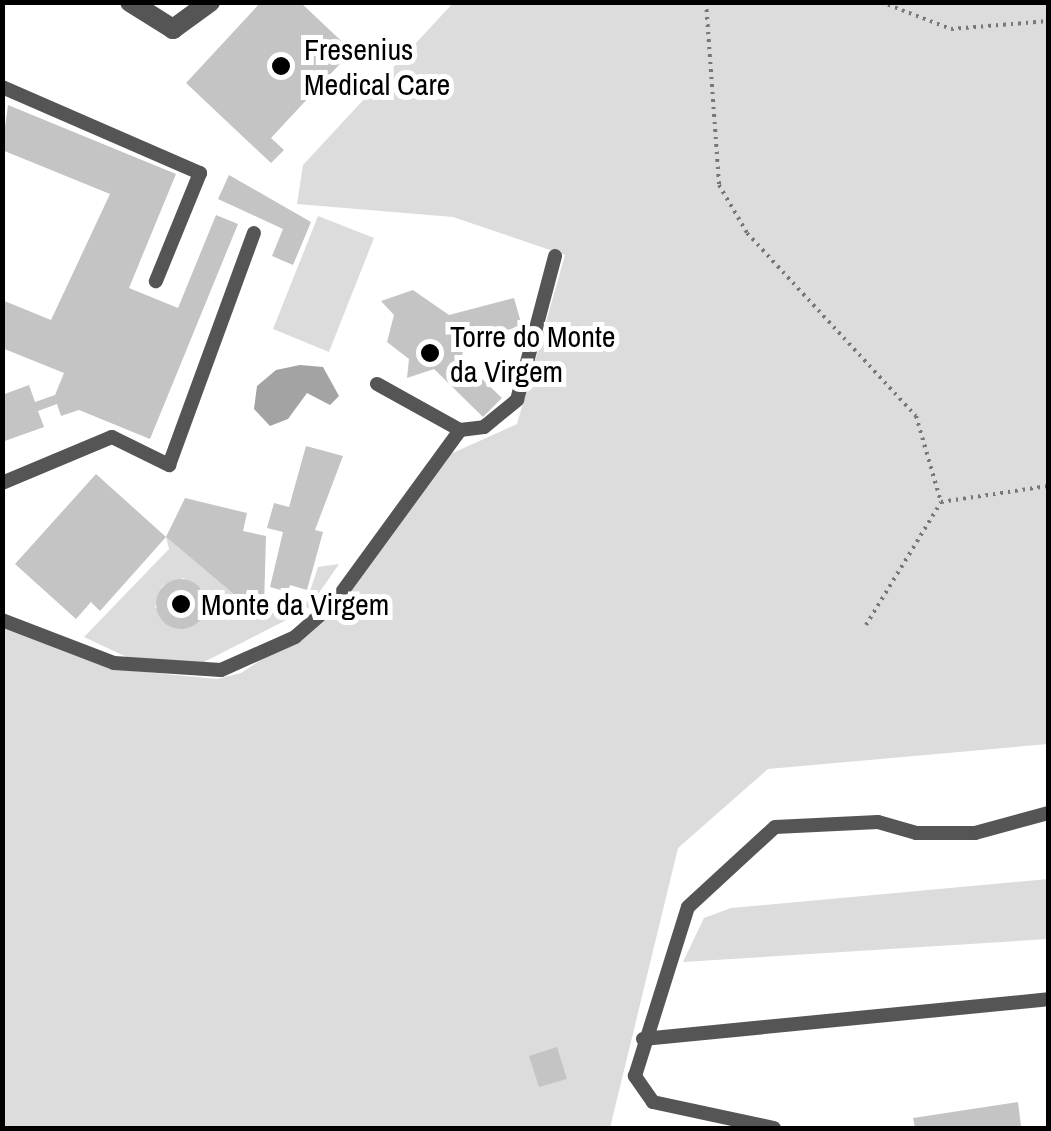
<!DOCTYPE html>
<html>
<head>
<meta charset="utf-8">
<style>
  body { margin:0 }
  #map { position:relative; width:1051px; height:1131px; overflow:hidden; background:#fff; font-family:"Archivo Narrow",sans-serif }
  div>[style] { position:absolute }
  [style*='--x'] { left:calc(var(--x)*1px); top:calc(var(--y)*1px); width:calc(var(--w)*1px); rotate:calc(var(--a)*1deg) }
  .green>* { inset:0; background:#dcdcdc }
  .water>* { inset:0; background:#a3a3a3 }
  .building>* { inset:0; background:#c4c4c4 }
  .round { border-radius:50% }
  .path>* { height:4px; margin-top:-2px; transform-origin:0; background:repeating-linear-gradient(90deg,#777 0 2.5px,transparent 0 7.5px) }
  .service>* { height:14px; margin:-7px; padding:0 7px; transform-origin:7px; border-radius:7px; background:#555 }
  .minor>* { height:20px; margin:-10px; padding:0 10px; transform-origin:10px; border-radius:10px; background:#555 }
  .dots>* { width:28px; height:28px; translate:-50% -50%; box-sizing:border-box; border:5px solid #fff; border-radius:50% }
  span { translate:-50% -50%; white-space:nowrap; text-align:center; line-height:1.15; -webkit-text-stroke:10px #fff; paint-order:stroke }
  .poi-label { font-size:30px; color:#000 }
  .left { translate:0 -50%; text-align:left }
  .frame { position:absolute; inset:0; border:5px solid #000; pointer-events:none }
</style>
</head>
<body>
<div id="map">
  <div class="green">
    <div style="clip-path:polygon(453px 3px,1048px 3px,1048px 744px,768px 769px,678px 848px,610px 1128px,3px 1128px,3px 627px,114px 669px,217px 679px,241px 673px,338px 609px,448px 455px,517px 424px,565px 255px,453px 217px,297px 204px,303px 165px)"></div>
    <div style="clip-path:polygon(318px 216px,374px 238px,329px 352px,273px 329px)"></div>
    <div style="clip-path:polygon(evenodd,166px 537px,250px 608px,306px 603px,318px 567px,339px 564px,308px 609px,202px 663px,131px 659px,84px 637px,169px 549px,166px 537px,183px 578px,202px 589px,205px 612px,178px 629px,155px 607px,162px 586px,183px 578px)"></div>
    <div style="clip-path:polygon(1048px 879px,1048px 939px,683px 962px,704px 918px,731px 908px)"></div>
  </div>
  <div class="water">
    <div style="clip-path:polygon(300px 365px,323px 367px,339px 396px,330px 405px,307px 393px,288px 419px,270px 426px,254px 409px,257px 386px,276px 370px)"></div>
  </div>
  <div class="building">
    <div style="clip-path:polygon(261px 2px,300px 2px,352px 51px,271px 138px,284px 150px,271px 163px,186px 83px)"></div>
    <div style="clip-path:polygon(8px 105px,176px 174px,129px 288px,178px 308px,216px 215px,238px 224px,150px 439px,79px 410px,61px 416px,57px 404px,38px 411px,44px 427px,2px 442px,2px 395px,29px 385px,35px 402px,55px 395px,64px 373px,2px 348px,2px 300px,51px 320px,110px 194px,2px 150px)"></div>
    <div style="clip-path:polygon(229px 175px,311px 222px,293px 265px,272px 256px,283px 229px,218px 199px)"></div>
    <div style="clip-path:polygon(413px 290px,449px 315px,514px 298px,522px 326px,466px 341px,461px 359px,502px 398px,483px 417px,434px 369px,407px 378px,409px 359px,387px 342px,394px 315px,381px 301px)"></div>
    <div style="clip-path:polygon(306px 446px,343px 456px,315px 530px,323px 532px,307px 590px,290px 585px,288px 592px,270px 587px,283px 532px,267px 528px,274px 503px,289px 507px)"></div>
    <div style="clip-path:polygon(96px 474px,166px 537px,100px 611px,91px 602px,76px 619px,15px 564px)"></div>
    <div style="clip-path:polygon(185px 498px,247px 513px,243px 531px,266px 536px,264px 607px,250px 608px,166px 537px)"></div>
    <div class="round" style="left:156px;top:579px;width:50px;height:50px"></div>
    <div style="clip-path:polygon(557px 1047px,567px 1079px,539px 1087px,529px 1056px)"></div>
    <div style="clip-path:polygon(1018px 1102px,1021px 1126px,915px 1128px,913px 1118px)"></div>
  </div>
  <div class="path">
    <div style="--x:706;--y:2;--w:183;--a:85.9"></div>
    <div style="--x:719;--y:185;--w:56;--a:59.7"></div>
    <div style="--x:747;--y:233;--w:249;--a:47.3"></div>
    <div style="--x:916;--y:416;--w:90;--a:73.8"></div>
    <div style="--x:881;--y:2;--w:75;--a:21.1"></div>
    <div style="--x:951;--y:29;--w:97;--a:-4.7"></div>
    <div style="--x:866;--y:625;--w:144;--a:-58.6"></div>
    <div style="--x:941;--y:502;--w:108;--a:-8.5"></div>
  </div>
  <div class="service">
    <div style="--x:2;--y:87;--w:216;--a:23.5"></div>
    <div style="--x:200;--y:173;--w:117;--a:112.2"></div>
    <div style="--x:460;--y:430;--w:24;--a:-7"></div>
    <div style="--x:484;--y:427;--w:43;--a:-39.3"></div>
    <div style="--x:517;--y:400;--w:149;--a:-75.2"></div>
    <div style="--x:2;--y:483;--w:119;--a:-22.7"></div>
    <div style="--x:112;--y:437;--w:64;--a:26.2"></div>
    <div style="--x:169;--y:465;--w:247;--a:-69.9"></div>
    <div style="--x:2;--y:620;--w:120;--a:21"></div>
    <div style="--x:114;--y:663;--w:107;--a:3.7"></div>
    <div style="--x:221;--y:670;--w:81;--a:-24"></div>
    <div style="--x:295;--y:637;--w:52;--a:-41.1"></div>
    <div style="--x:334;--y:603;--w:214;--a:-53.9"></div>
    <div style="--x:460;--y:430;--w:95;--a:-151"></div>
    <div style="--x:643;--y:1039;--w:407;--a:-5.6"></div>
    <div style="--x:774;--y:1128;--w:124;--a:-167.9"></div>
    <div style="--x:653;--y:1102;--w:32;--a:-125"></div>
    <div style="--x:635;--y:1076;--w:177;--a:-72.6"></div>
    <div style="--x:688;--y:907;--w:118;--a:-42.6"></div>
    <div style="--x:775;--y:827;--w:103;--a:-2.8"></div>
    <div style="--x:878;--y:822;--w:40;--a:16"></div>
    <div style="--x:916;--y:833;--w:59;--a:0"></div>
    <div style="--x:975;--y:833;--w:76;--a:-15.3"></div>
  </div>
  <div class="minor">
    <div style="--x:130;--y:2;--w:51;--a:32.1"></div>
    <div style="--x:173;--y:29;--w:46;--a:-36.1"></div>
  </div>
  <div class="dots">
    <div style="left:281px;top:66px;background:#000"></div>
    <div style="left:430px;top:353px;background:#000"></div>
    <div style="left:181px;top:604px;background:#000"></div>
  </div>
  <div class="poi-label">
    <span class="left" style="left:304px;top:66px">Fresenius<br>Medical Care</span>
    <span class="left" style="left:450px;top:353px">Torre do Monte<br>da Virgem</span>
    <span class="left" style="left:201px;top:604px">Monte da Virgem</span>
  </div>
  <div class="frame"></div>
</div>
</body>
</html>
